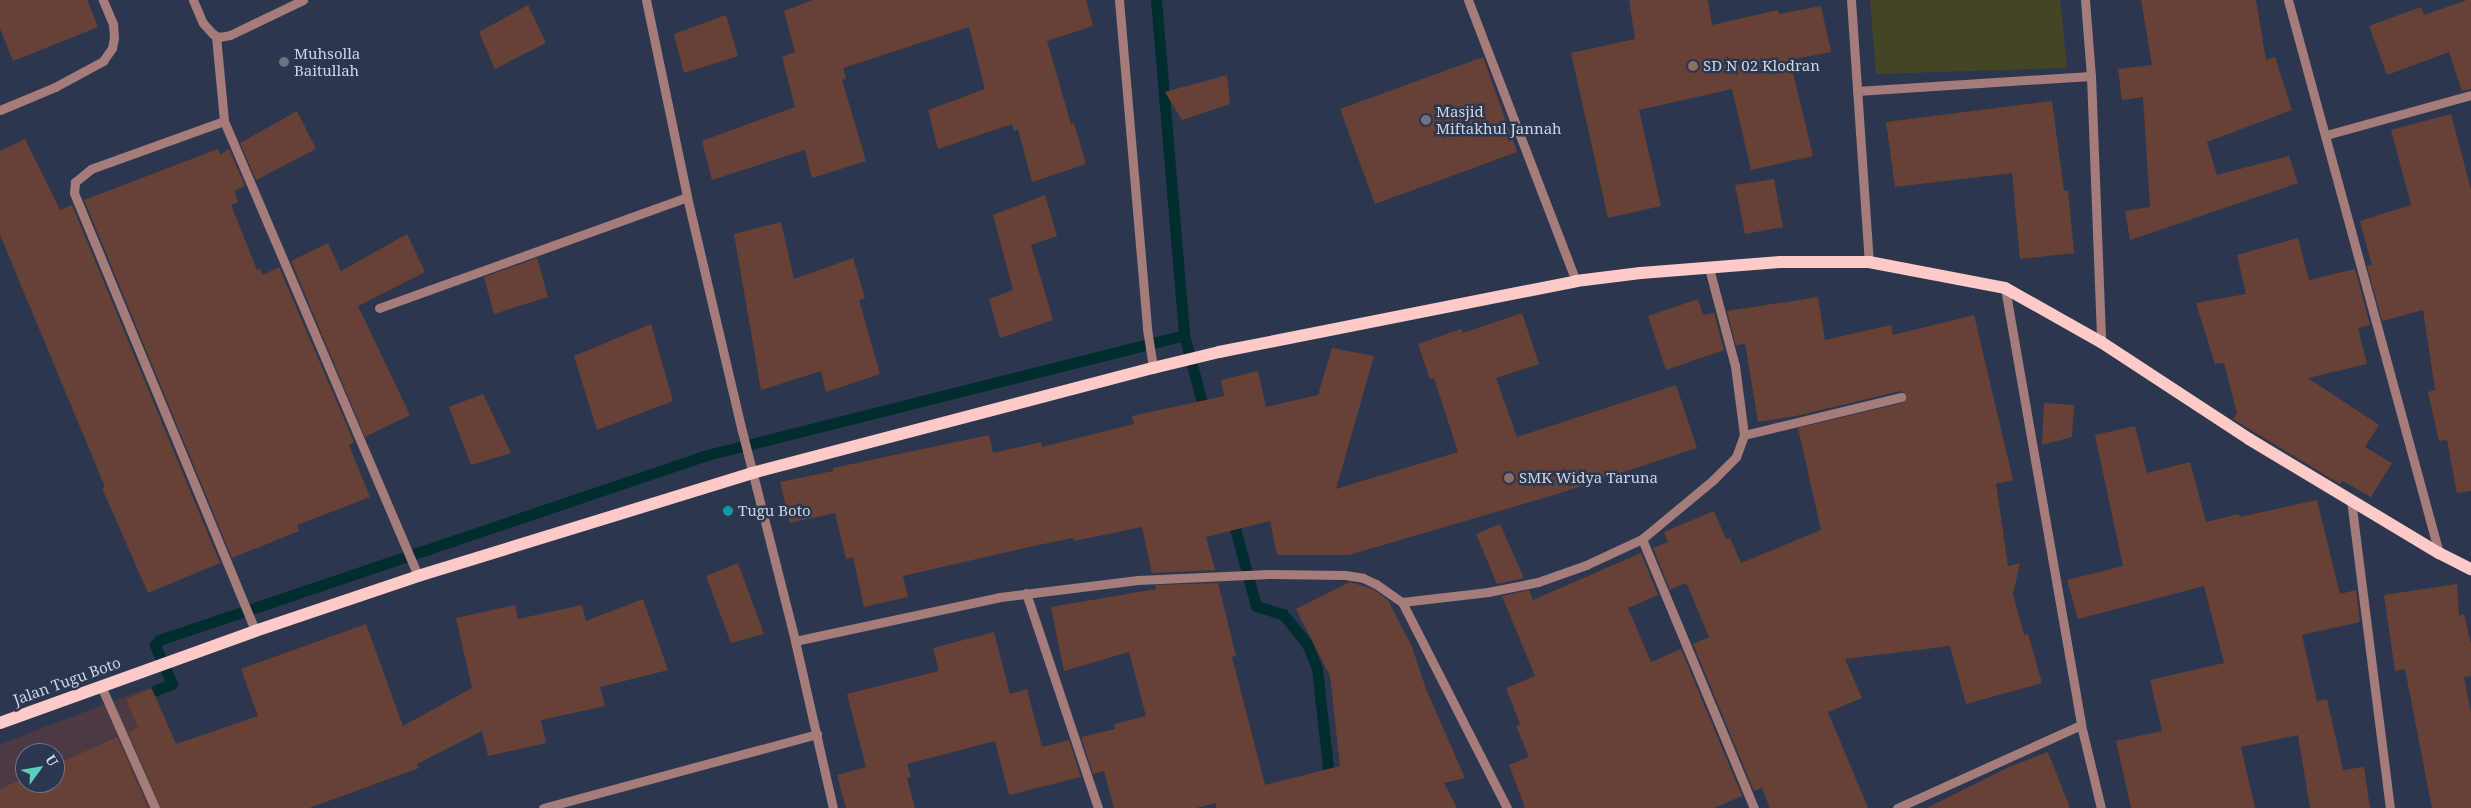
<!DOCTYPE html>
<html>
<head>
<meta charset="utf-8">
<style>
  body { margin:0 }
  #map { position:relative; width:2471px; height:808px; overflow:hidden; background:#2c374f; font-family:"Noto Serif",serif }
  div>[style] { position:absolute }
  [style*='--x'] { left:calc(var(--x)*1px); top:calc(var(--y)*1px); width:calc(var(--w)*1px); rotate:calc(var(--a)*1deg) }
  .commercial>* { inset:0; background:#4b3943 }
  .green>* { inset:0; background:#444524 }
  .stream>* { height:11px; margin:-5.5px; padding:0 5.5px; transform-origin:5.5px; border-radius:5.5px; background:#012d2e }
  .building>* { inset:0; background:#674135 }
  .minor>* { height:9px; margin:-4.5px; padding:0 4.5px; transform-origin:4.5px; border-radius:4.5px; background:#a67c7a }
  .major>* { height:12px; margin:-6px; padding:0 6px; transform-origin:6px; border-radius:6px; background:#fecac7 }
  .dots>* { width:14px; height:14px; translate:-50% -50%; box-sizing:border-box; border:2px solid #2c374f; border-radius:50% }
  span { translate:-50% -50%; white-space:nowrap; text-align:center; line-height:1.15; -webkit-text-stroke:5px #2c374f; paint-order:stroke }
  .poi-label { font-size:15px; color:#cdd4e3 }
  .left { translate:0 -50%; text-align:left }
  .street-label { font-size:15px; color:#cdd4e3 }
  .north { position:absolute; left:15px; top:743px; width:50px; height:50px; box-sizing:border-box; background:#2c374f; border:1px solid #6c768a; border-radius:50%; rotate:58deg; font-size:14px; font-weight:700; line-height:20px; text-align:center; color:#cdd4e3 }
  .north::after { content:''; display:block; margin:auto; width:18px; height:22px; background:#5cceba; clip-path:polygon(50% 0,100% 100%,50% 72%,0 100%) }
</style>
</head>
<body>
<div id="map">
  <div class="commercial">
    <div style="clip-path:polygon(evenodd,151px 687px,203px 808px,0 808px,0 744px,151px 687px,25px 753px,55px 753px,55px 783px,25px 783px,25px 753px)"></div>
  </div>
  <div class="green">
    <div style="clip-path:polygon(1870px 0,2060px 0,2067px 68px,1876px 74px)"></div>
  </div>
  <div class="stream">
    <div style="--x:1156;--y:0;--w:336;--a:85.2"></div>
    <div style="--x:1184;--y:335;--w:82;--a:75.1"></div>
    <div style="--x:1232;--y:517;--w:92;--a:74.9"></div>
    <div style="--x:1256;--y:606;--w:28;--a:17"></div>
    <div style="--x:1283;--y:614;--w:38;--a:51"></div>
    <div style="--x:1307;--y:644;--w:27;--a:68"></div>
    <div style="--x:1317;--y:669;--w:108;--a:83.6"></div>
    <div style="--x:1329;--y:776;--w:33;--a:102"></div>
    <div style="--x:156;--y:690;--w:17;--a:-21"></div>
    <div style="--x:172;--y:684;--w:43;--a:-113.6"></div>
    <div style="--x:155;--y:645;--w:6;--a:-51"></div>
    <div style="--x:159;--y:640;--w:578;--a:-18.65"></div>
    <div style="--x:707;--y:455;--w:492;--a:-14.1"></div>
  </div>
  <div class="building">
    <div style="clip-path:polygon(0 0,87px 0,98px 27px,13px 61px,0 28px)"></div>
    <div style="clip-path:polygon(813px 0,1086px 0,1093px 26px,1047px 41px,1071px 124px,1074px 123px,1086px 164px,1032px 182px,1018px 129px,1014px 131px,1012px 124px,938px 149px,928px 110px,985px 89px,969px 27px,843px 68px,846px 79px,842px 80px,866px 161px,812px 178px,805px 150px,712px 180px,702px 141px,795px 107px,782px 57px,795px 52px,784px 11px)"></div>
    <div style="clip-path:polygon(1629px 0,1708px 0,1712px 25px,1778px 10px,1779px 14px,1821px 6px,1831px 52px,1790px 60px,1813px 156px,1751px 170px,1732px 89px,1639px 110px,1661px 206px,1608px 218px,1571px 53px,1635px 39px)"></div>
    <div style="clip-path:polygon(2141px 0,2256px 0,2266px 60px,2275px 57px,2292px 110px,2207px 142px,2217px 175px,2289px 156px,2298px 183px,2130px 240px,2125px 211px,2150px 207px,2143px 97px,2122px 100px,2118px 69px,2152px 65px)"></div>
    <div style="clip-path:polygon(2467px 0,2471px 0,2471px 89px,2462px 91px,2449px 52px,2387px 75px,2369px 26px,2421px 7px,2424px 15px)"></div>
    <div style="clip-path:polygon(528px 5px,546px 43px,495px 69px,479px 32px)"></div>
    <div style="clip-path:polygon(726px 15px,738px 56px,684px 73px,674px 34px)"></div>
    <div style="clip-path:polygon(1483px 57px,1517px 152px,1375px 204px,1340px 109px)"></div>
    <div style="clip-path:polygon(1227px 75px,1230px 104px,1182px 120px,1165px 92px)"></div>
    <div style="clip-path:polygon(2052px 101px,2064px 191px,2068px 190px,2074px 253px,2020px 259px,2012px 173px,1895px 187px,1886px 122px)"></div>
    <div style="clip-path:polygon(297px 111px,316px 149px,256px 180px,240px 143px)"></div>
    <div style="clip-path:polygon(2451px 114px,2471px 190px,2471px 491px,2457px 493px,2447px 440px,2439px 441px,2428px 392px,2435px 390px,2423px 310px,2382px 321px,2367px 266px,2372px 265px,2360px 221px,2411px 205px,2391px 130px)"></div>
    <div style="clip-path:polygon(25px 139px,60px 210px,72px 205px,220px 563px,148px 593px,102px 488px,105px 487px,0 235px,0 151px)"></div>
    <div style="clip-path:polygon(218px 149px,220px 155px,229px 149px,245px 186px,234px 191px,238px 202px,231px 205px,257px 270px,260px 269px,263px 275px,279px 267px,354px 442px,349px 445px,370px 497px,297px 525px,299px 531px,232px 558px,84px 200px)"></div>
    <div style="clip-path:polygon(1774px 179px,1783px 227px,1745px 234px,1735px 185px)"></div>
    <div style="clip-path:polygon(1045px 195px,1057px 236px,1031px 245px,1053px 320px,1000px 338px,989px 299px,1013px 290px,993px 215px)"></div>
    <div style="clip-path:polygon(781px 222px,794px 279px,853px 258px,865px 298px,859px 300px,880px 374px,826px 392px,821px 371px,761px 390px,734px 234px)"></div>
    <div style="clip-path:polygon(407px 234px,425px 272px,358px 306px,410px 415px,365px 437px,291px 261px,328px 243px,341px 271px)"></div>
    <div style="clip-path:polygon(2298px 238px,2309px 280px,2355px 269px,2370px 325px,2358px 328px,2367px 364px,2308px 378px,2379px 425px,2365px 447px,2392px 463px,2371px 497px,2343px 481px,2340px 484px,2233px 419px,2237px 413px,2224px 363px,2215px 364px,2196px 303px,2246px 294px,2237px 255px)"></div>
    <div style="clip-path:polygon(537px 258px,548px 297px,494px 314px,484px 277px)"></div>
    <div style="clip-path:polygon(1818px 297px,1825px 340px,1891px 325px,1893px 335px,1974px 315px,2013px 480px,1996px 484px,2008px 566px,2020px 563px,2013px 594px,2024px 635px,2028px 634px,2042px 683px,1966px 704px,1950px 646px,1845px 659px,1862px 698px,1828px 712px,1868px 808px,1770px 808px,1762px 788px,1754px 791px,1693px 644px,1709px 637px,1688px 587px,1685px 583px,1670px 590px,1653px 548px,1668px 542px,1664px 532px,1714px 511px,1726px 539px,1730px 538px,1741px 563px,1821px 530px,1798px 428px,1902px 403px,1907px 399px,1907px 395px,1900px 391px,1796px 416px,1758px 422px,1745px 343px,1736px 346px,1727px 311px)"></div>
    <div style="clip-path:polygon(1698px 299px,1703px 315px,1714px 313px,1724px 350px,1666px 370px,1648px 316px)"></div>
    <div style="clip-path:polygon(1522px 313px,1539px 364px,1496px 378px,1517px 437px,1676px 385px,1697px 448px,1554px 495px,1349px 555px,1277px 555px,1270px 521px,1206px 537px,1215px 570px,1152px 573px,1142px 527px,1074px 541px,1073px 538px,1029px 547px,903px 576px,908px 597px,864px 607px,853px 557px,846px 559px,835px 513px,790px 523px,780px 482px,833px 471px,833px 468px,989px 435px,993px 453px,1041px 442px,1042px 447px,1134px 424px,1132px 416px,1224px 396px,1221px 380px,1258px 371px,1266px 407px,1318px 395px,1332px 348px,1374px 356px,1336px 489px,1458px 452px,1434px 378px,1430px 379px,1418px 344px,1461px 329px,1463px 333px)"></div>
    <div style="clip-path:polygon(651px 324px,673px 401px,597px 430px,574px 356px)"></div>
    <div style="clip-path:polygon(483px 394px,511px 453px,471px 465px,449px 407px)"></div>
    <div style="clip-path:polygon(2044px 403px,2074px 405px,2072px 437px,2042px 445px)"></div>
    <div style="clip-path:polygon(2135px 426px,2147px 473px,2190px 462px,2206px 522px,2239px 514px,2240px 517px,2317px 500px,2340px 594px,2356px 590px,2360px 622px,2302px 635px,2317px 701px,2327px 699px,2343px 770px,2364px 767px,2370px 808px,2310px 808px,2298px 735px,2241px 747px,2255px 808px,2131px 808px,2116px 741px,2162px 731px,2150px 680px,2224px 663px,2204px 586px,2078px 619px,2067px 580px,2123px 566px,2095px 435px)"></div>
    <div style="clip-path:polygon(1500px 524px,1524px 578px,1497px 584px,1476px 534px)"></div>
    <div style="clip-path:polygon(1641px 553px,1658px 595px,1628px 608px,1651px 662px,1681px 649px,1742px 796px,1714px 808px,1525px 808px,1509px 765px,1529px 757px,1516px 726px,1520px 724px,1506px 688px,1535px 676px,1502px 596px,1529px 590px,1533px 600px)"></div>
    <div style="clip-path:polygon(738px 563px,764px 634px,731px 643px,706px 576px)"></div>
    <div style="clip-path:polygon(1350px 582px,1373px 589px,1388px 600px,1412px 647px,1426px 689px,1465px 778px,1444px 783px,1457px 808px,1216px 808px,1216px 803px,1196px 808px,1114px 808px,1104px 771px,1093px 774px,1081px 737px,1115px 729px,1114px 724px,1146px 716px,1129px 652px,1064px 671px,1051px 607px,1156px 589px,1155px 585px,1218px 583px,1236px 656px,1232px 657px,1265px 785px,1340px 766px,1330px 676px,1296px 609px)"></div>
    <div style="clip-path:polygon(2457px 584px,2459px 616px,2464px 614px,2471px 644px,2471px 676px,2464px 677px,2471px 714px,2471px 808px,2432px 808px,2405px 669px,2395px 671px,2384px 595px)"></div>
    <div style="clip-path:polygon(643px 599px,668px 670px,600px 687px,605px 706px,541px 720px,546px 743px,488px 756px,482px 731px,417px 764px,419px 768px,309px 808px,161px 808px,128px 732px,138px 727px,126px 699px,152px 689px,176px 744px,258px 716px,241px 669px,366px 624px,403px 726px,472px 688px,456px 618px,515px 605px,518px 619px,582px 605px,586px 621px)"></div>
    <div style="clip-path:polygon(994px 632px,1010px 694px,1027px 689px,1042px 747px,1069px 740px,1081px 777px,1009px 795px,995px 741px,907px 764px,911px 777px,907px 778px,915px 808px,846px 808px,837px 775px,866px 767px,847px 694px,939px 671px,933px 648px)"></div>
    <div style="clip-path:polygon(117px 737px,148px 808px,0 808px,0 789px,25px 778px,25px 783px,55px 783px,55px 765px)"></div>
    <div style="clip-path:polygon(2048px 752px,2070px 808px,1927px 808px,2009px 767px)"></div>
  </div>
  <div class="minor">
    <div style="--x:193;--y:0;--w:25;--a:67"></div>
    <div style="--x:203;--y:23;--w:15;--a:48"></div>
    <div style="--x:213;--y:34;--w:7;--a:27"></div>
    <div style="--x:219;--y:37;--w:11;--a:-10"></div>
    <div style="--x:230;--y:35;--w:81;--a:-25.6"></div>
    <div style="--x:646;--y:0;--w:201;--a:78.2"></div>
    <div style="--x:687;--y:197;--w:240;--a:76.8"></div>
    <div style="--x:742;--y:431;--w:217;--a:75.8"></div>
    <div style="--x:795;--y:641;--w:171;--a:77.2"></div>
    <div style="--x:1119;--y:0;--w:330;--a:85.1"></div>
    <div style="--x:1147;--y:329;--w:39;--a:81"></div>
    <div style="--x:1468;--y:0;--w:301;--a:69"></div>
    <div style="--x:1851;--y:0;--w:263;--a:86.1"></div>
    <div style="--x:2085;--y:0;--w:76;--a:85.5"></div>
    <div style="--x:2091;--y:76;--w:266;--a:87.8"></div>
    <div style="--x:2288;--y:0;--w:573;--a:74.73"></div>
    <div style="--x:216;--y:36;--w:85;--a:84.6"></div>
    <div style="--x:224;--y:121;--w:495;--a:66.9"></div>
    <div style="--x:1857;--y:91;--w:234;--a:-3.7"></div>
    <div style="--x:0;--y:110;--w:60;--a:-22.7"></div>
    <div style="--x:55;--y:87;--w:55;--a:-28.4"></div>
    <div style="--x:103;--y:61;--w:16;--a:-55"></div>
    <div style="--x:112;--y:48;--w:10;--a:-79"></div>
    <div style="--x:114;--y:38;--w:14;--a:-94"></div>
    <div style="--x:113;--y:24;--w:26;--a:-113"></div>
    <div style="--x:224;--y:121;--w:141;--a:160.2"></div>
    <div style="--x:91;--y:169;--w:21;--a:141"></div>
    <div style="--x:75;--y:182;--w:11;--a:95"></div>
    <div style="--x:74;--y:193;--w:474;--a:67.5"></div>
    <div style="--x:2326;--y:135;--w:150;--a:-15.4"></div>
    <div style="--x:2005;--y:288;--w:444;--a:80.1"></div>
    <div style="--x:2081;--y:725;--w:85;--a:76.5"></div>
    <div style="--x:379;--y:308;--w:327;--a:-19.8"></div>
    <div style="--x:1744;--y:435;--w:162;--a:-13.6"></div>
    <div style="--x:2351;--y:500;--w:310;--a:82.8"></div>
    <div style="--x:1642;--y:539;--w:291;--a:67.4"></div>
    <div style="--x:1026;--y:593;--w:227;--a:71.5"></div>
    <div style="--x:1402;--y:602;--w:231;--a:63"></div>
    <div style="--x:795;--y:641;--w:210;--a:-12.1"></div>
    <div style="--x:1000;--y:597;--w:139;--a:-7"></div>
    <div style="--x:1138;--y:580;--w:131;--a:-2.6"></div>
    <div style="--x:1269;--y:574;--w:76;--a:0.8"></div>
    <div style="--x:1345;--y:575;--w:18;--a:9"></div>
    <div style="--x:1363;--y:578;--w:14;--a:25"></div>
    <div style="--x:1376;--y:584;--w:32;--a:35"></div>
    <div style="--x:1402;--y:602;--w:87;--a:-6.6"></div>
    <div style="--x:1488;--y:592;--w:51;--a:-11.3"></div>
    <div style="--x:1538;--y:582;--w:51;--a:-19.5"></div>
    <div style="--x:1586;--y:565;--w:62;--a:-24.9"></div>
    <div style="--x:1642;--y:539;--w:92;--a:-39.7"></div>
    <div style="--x:1713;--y:480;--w:33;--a:-45"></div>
    <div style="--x:1736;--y:457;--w:23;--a:-70"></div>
    <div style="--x:1744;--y:435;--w:70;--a:-97.4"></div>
    <div style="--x:1735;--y:366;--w:101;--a:-104.9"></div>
    <div style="--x:101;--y:686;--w:133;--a:66.1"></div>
    <div style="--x:543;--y:808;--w:284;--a:-15.1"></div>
    <div style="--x:1897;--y:808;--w:202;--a:-24.3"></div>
  </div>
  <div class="major">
    <div style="--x:0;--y:723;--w:271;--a:-19.8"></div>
    <div style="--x:255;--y:631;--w:172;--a:-18.6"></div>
    <div style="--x:418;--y:576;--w:350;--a:-17.1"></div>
    <div style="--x:752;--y:473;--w:415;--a:-14.7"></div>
    <div style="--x:1153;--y:368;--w:68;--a:-13.6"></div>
    <div style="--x:1219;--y:352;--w:364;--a:-11.2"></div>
    <div style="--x:1576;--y:281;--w:65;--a:-7"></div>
    <div style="--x:1641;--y:273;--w:140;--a:-4.5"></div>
    <div style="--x:1781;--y:262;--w:88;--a:0"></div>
    <div style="--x:1869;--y:262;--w:138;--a:10.8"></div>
    <div style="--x:2005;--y:288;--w:110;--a:29.4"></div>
    <div style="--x:2101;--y:342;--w:177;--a:33.2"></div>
    <div style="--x:2249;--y:439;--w:222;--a:31"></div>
    <div style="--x:2439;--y:553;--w:36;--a:27"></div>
  </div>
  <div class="dots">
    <div style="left:284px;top:62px;background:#6b7280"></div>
    <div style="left:1693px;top:66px;background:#8d6e63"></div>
    <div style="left:1426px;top:120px;background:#6b7280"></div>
    <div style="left:1509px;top:478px;background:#8d6e63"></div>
    <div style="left:728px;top:511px;background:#0f9aa8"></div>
  </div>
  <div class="poi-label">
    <span class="left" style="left:294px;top:62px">Muhsolla<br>Baitullah</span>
    <span class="left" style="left:1703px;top:66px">SD N 02 Klodran</span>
    <span class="left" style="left:1436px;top:120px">Masjid<br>Miftakhul Jannah</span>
    <span class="left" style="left:1519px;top:478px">SMK Widya Taruna</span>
    <span class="left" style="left:738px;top:511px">Tugu Boto</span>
  </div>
  <div class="street-label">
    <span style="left:67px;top:681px;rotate:-20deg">Jalan Tugu Boto</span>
  </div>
  <div class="north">U</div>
</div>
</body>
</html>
